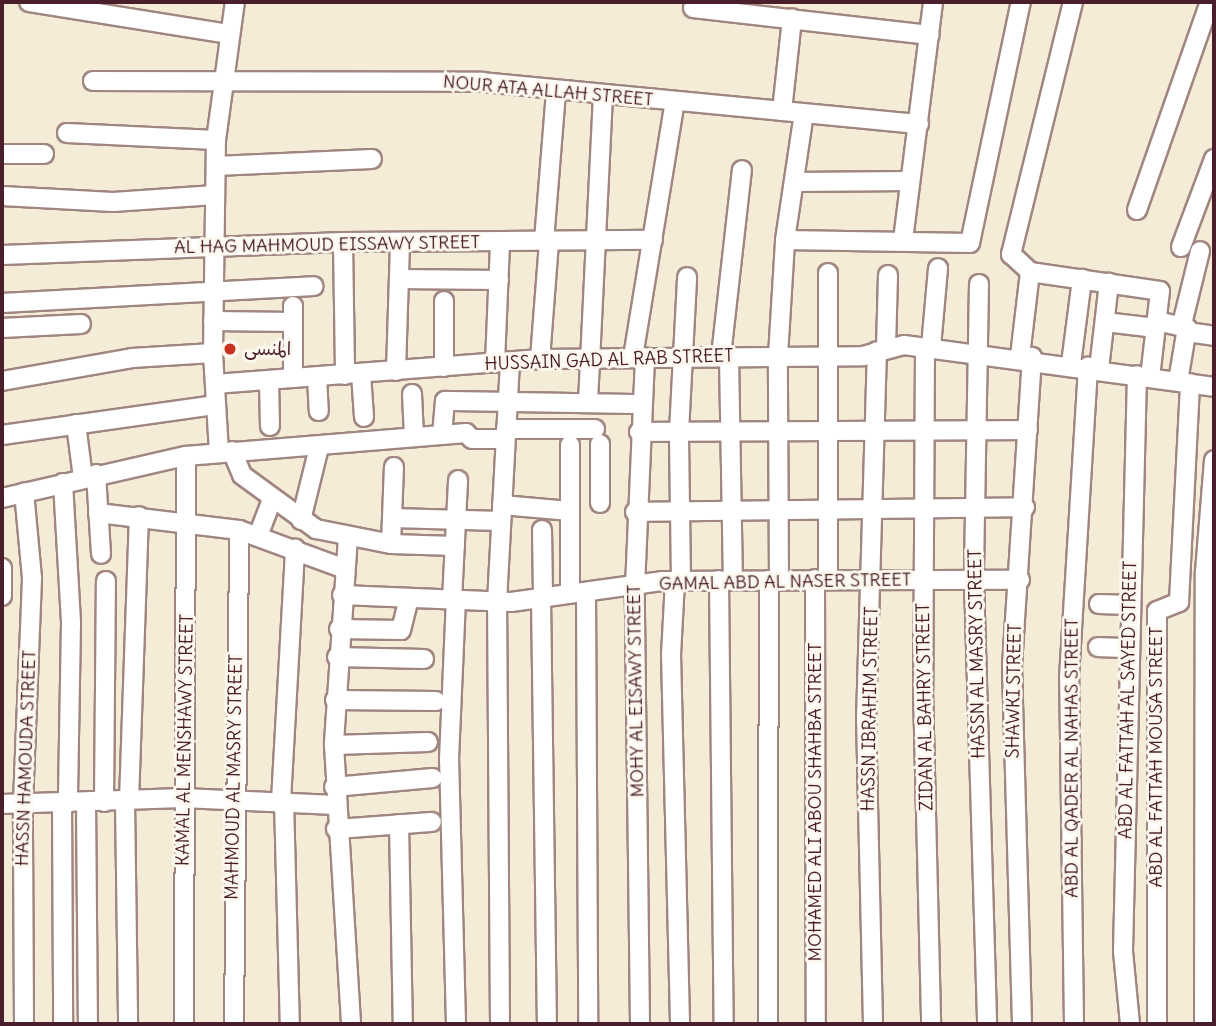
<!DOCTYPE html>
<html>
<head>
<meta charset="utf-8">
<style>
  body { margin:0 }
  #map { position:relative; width:1216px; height:1026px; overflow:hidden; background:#f5ecd7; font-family:Delius,"Playpen Sans Arabic",sans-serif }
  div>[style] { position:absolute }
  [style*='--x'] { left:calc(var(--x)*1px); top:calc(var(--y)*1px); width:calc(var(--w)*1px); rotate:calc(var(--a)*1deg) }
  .roads { filter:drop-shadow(2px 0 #a08681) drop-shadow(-2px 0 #a08681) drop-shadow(0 2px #a08681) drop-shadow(0 -2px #a08681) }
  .minor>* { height:18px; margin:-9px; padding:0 9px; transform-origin:9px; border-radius:9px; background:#fff }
  .dots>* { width:19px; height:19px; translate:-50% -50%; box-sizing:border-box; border:4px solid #fbf7ec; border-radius:50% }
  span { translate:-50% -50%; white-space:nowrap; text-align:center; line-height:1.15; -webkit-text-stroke:6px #fbf7ec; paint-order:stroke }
  .street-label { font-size:18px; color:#4a1f2b }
  .poi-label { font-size:18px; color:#4a1f2b }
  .left { translate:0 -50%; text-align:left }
  .frame { position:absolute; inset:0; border:4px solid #4a1f2b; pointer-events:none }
</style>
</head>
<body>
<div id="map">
  <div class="roads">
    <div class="minor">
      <div style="--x:29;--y:2;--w:202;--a:9.1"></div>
      <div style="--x:1073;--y:2;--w:260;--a:103.8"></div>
      <div style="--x:1011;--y:254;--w:26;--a:43"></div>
      <div style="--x:1030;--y:272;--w:131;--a:8.3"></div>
      <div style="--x:1160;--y:291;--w:87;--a:96.6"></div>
      <div style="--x:693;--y:8;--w:238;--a:6.5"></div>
      <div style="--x:93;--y:81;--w:389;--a:0.1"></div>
      <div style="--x:482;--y:82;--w:439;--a:5.5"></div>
      <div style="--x:782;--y:111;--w:93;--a:-83.8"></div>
      <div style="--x:67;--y:133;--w:149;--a:2.7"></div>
      <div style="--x:2;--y:154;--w:42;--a:0"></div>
      <div style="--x:216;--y:166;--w:156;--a:-2.6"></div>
      <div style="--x:794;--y:182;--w:116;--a:-0.5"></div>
      <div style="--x:2;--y:196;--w:111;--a:3.1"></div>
      <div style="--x:113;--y:202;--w:102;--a:-3.9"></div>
      <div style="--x:1137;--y:210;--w:220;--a:-70.7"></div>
      <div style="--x:785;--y:240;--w:185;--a:0.9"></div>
      <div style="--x:970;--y:243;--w:246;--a:-78.1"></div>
      <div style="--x:903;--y:240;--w:240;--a:-82.8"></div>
      <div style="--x:544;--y:241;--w:150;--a:-85.4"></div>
      <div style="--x:343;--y:242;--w:133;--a:89.1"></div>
      <div style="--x:1181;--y:247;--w:94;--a:-69.4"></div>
      <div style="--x:2;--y:255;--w:341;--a:-2.2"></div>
      <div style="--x:343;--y:242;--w:310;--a:-0.4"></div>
      <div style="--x:828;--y:273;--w:306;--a:90"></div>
      <div style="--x:399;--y:279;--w:100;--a:0.6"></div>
      <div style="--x:979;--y:284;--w:297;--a:91"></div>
      <div style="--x:974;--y:581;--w:443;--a:88.3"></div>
      <div style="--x:2;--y:303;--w:312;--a:-3.1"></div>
      <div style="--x:213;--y:321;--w:80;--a:0.7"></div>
      <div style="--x:1157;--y:321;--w:31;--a:13"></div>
      <div style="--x:1187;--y:328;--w:54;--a:99.6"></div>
      <div style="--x:1105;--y:322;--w:51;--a:6.7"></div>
      <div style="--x:1182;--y:324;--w:75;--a:-76.1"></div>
      <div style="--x:2;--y:328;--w:79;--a:-2.9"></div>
      <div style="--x:1187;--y:332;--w:27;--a:8"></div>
      <div style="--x:886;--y:347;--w:72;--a:-88.4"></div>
      <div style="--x:925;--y:347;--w:343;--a:90.3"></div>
      <div style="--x:923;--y:690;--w:334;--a:88.6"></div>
      <div style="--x:931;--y:347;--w:79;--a:-84.9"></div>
      <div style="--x:721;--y:356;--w:187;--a:-83.6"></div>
      <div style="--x:729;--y:356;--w:224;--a:89"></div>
      <div style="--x:1020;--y:356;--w:85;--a:-83.2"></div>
      <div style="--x:633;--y:357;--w:259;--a:-80.7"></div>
      <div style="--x:540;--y:359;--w:118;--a:-85.6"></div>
      <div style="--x:495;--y:363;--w:121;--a:-87.6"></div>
      <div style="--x:1071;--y:364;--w:86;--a:-82.6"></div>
      <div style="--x:444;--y:367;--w:66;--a:-90"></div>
      <div style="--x:1099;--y:369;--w:87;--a:-83.4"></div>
      <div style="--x:396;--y:371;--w:129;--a:-88.2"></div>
      <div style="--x:361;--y:374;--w:43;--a:86"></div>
      <div style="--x:317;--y:377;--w:34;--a:87"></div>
      <div style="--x:293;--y:378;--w:72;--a:-90"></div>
      <div style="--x:269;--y:380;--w:46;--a:88.8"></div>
      <div style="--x:2;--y:381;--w:132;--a:-10"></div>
      <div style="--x:132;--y:358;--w:81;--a:-3.5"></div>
      <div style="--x:215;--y:384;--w:326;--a:-4.4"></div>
      <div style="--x:540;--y:359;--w:323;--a:-0.5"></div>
      <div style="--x:863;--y:356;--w:42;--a:-15"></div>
      <div style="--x:904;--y:345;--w:313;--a:7.7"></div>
      <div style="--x:412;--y:394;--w:43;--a:87.3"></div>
      <div style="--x:588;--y:402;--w:307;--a:-87.2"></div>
      <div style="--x:76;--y:424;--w:54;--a:82.6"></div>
      <div style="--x:506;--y:429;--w:89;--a:0"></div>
      <div style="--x:639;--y:432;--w:389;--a:-0.3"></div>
      <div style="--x:2;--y:435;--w:216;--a:-8"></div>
      <div style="--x:442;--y:435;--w:34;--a:-85"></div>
      <div style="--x:445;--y:401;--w:196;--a:0.9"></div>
      <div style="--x:232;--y:451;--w:26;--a:67"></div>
      <div style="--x:242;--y:475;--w:92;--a:36.1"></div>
      <div style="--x:316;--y:529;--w:76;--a:11.3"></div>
      <div style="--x:391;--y:544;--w:64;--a:1.8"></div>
      <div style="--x:219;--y:452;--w:99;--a:-93.5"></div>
      <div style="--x:213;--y:353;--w:213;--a:-89.2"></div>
      <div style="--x:216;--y:140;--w:139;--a:-82.2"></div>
      <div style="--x:96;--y:474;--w:80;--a:86.4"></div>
      <div style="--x:63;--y:483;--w:140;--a:86.7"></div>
      <div style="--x:71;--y:623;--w:180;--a:91"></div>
      <div style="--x:2;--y:498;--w:189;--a:-12.9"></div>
      <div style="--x:186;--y:456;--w:281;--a:-4.7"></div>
      <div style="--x:466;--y:433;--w:8;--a:45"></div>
      <div style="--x:472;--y:439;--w:33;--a:0"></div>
      <div style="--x:600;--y:503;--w:59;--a:-90"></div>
      <div style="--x:502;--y:505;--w:68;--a:5"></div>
      <div style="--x:635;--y:512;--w:390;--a:-0.7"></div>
      <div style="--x:98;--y:513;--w:142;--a:6.9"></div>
      <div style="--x:239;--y:530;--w:113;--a:20.2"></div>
      <div style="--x:392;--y:518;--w:109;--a:1.6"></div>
      <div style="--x:301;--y:520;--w:75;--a:-76.1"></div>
      <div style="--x:542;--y:530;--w:66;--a:89.1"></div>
      <div style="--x:258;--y:536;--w:39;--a:-69"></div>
      <div style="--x:348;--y:537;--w:208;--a:93.9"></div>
      <div style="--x:334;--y:745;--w:280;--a:86.5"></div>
      <div style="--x:391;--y:544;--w:77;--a:-87.8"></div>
      <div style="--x:2;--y:568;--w:28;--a:90"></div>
      <div style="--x:815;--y:579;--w:445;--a:89.9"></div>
      <div style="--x:719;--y:580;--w:444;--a:89.4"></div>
      <div style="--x:779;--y:580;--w:224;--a:-90.3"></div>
      <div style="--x:778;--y:356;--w:116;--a:-86.5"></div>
      <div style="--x:785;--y:240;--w:128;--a:-81.5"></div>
      <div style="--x:675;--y:581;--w:73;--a:93.1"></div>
      <div style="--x:671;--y:654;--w:370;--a:88.6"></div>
      <div style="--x:681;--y:581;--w:149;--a:-90.8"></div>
      <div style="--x:679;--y:432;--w:155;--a:-87"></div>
      <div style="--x:570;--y:593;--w:148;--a:-90"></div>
      <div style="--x:586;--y:593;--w:431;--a:89.7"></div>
      <div style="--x:342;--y:595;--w:169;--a:2.4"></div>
      <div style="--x:511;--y:602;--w:152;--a:-7.9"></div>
      <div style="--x:662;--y:581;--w:358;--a:-0.2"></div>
      <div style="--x:541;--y:598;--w:426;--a:89.2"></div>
      <div style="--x:452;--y:600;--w:120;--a:-87.1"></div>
      <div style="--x:1099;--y:604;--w:31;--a:2"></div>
      <div style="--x:339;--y:629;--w:62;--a:0.9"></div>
      <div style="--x:401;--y:630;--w:33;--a:-76"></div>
      <div style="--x:1098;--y:647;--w:31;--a:2"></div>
      <div style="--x:337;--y:657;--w:87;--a:1.3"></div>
      <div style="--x:335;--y:700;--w:101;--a:0.6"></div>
      <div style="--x:334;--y:745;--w:94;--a:-1.8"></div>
      <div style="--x:334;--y:787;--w:99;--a:-5.2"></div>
      <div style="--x:125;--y:801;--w:223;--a:89.2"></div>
      <div style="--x:129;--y:801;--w:285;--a:-88"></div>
      <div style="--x:281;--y:801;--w:253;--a:-86.8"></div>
      <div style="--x:284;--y:801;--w:223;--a:88.5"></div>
      <div style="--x:86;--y:802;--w:222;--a:89.5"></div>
      <div style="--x:104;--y:802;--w:221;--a:-89.5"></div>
      <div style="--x:62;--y:803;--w:221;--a:89.7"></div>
      <div style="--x:2;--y:804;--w:181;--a:-1.9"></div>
      <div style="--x:183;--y:798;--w:152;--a:2.6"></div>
      <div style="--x:399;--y:824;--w:200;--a:88.9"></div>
      <div style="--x:336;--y:829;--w:96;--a:-4.2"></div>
      <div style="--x:24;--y:1024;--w:221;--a:-90.3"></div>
      <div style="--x:23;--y:803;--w:225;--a:-87.7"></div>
      <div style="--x:32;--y:578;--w:86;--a:-95.3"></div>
      <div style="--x:184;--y:1024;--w:568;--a:-89.8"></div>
      <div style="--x:234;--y:1024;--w:494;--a:-89.4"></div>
      <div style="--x:456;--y:1024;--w:265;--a:-91.5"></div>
      <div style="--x:449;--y:759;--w:159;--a:-87.5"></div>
      <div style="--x:500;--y:1024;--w:422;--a:-90.4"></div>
      <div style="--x:497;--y:602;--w:240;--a:-86.9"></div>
      <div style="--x:640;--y:1024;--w:437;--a:-90.7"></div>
      <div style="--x:635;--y:587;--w:230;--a:-87.5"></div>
      <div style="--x:768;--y:1024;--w:444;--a:-89.9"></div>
      <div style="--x:873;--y:1024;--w:304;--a:-91.3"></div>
      <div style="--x:866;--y:720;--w:369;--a:-88.3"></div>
      <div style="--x:1022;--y:1024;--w:358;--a:-91.6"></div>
      <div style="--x:1012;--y:666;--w:310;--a:-86.3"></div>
      <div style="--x:1074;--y:1024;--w:346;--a:-90.8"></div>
      <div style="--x:1069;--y:678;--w:312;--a:-86.5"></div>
      <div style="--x:1130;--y:1024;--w:73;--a:-95.5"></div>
      <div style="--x:1123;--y:951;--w:576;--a:-88.61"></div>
      <div style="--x:1157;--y:1024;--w:413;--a:-90"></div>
      <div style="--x:1157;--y:611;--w:24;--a:-22"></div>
      <div style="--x:1179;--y:602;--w:219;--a:-87.1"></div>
      <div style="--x:1204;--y:1024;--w:452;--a:-89.9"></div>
      <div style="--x:1205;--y:572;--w:112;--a:-85.4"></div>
    </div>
  </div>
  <div class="dots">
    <div style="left:230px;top:349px;background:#c8321e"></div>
  </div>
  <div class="street-label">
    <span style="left:548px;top:91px;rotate:5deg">NOUR ATA ALLAH STREET</span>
    <span style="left:327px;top:245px;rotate:-1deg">AL HAG MAHMOUD EISSAWY STREET</span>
    <span style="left:609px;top:360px;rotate:-2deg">HUSSAIN GAD AL RAB STREET</span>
    <span style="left:785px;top:582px;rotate:-1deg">GAMAL ABD AL NASER STREET</span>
    <span style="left:977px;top:654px;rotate:-91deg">HASSN AL MASRY STREET</span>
    <span style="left:636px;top:691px;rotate:-91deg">MOHY AL EISAWY STREET</span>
    <span style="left:1014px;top:691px;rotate:-89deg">SHAWKI STREET</span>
    <span style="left:1128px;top:700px;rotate:-89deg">ABD AL FATTAH AL SAYED STREET</span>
    <span style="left:925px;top:707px;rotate:-91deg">ZIDAN AL BAHRY STREET</span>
    <span style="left:870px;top:709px;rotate:-89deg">HASSN IBRAHIM STREET</span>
    <span style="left:185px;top:740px;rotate:-89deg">KAMAL AL MENSHAWY STREET</span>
    <span style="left:1156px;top:757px;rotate:-90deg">ABD AL FATTAH MOUSA STREET</span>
    <span style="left:26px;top:758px;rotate:-88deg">HASSN HAMOUDA STREET</span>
    <span style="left:1072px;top:758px;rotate:-90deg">ABD AL QADER AL NAHAS STREET</span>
    <span style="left:234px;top:777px;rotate:-89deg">MAHMOUD AL MASRY STREET</span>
    <span style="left:815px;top:802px;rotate:-90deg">MOHAMED ALI ABOU SHAHBA STREET</span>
  </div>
  <div class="poi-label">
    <span class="left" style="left:244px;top:349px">المنسى</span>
  </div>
  <div class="frame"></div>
</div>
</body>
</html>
